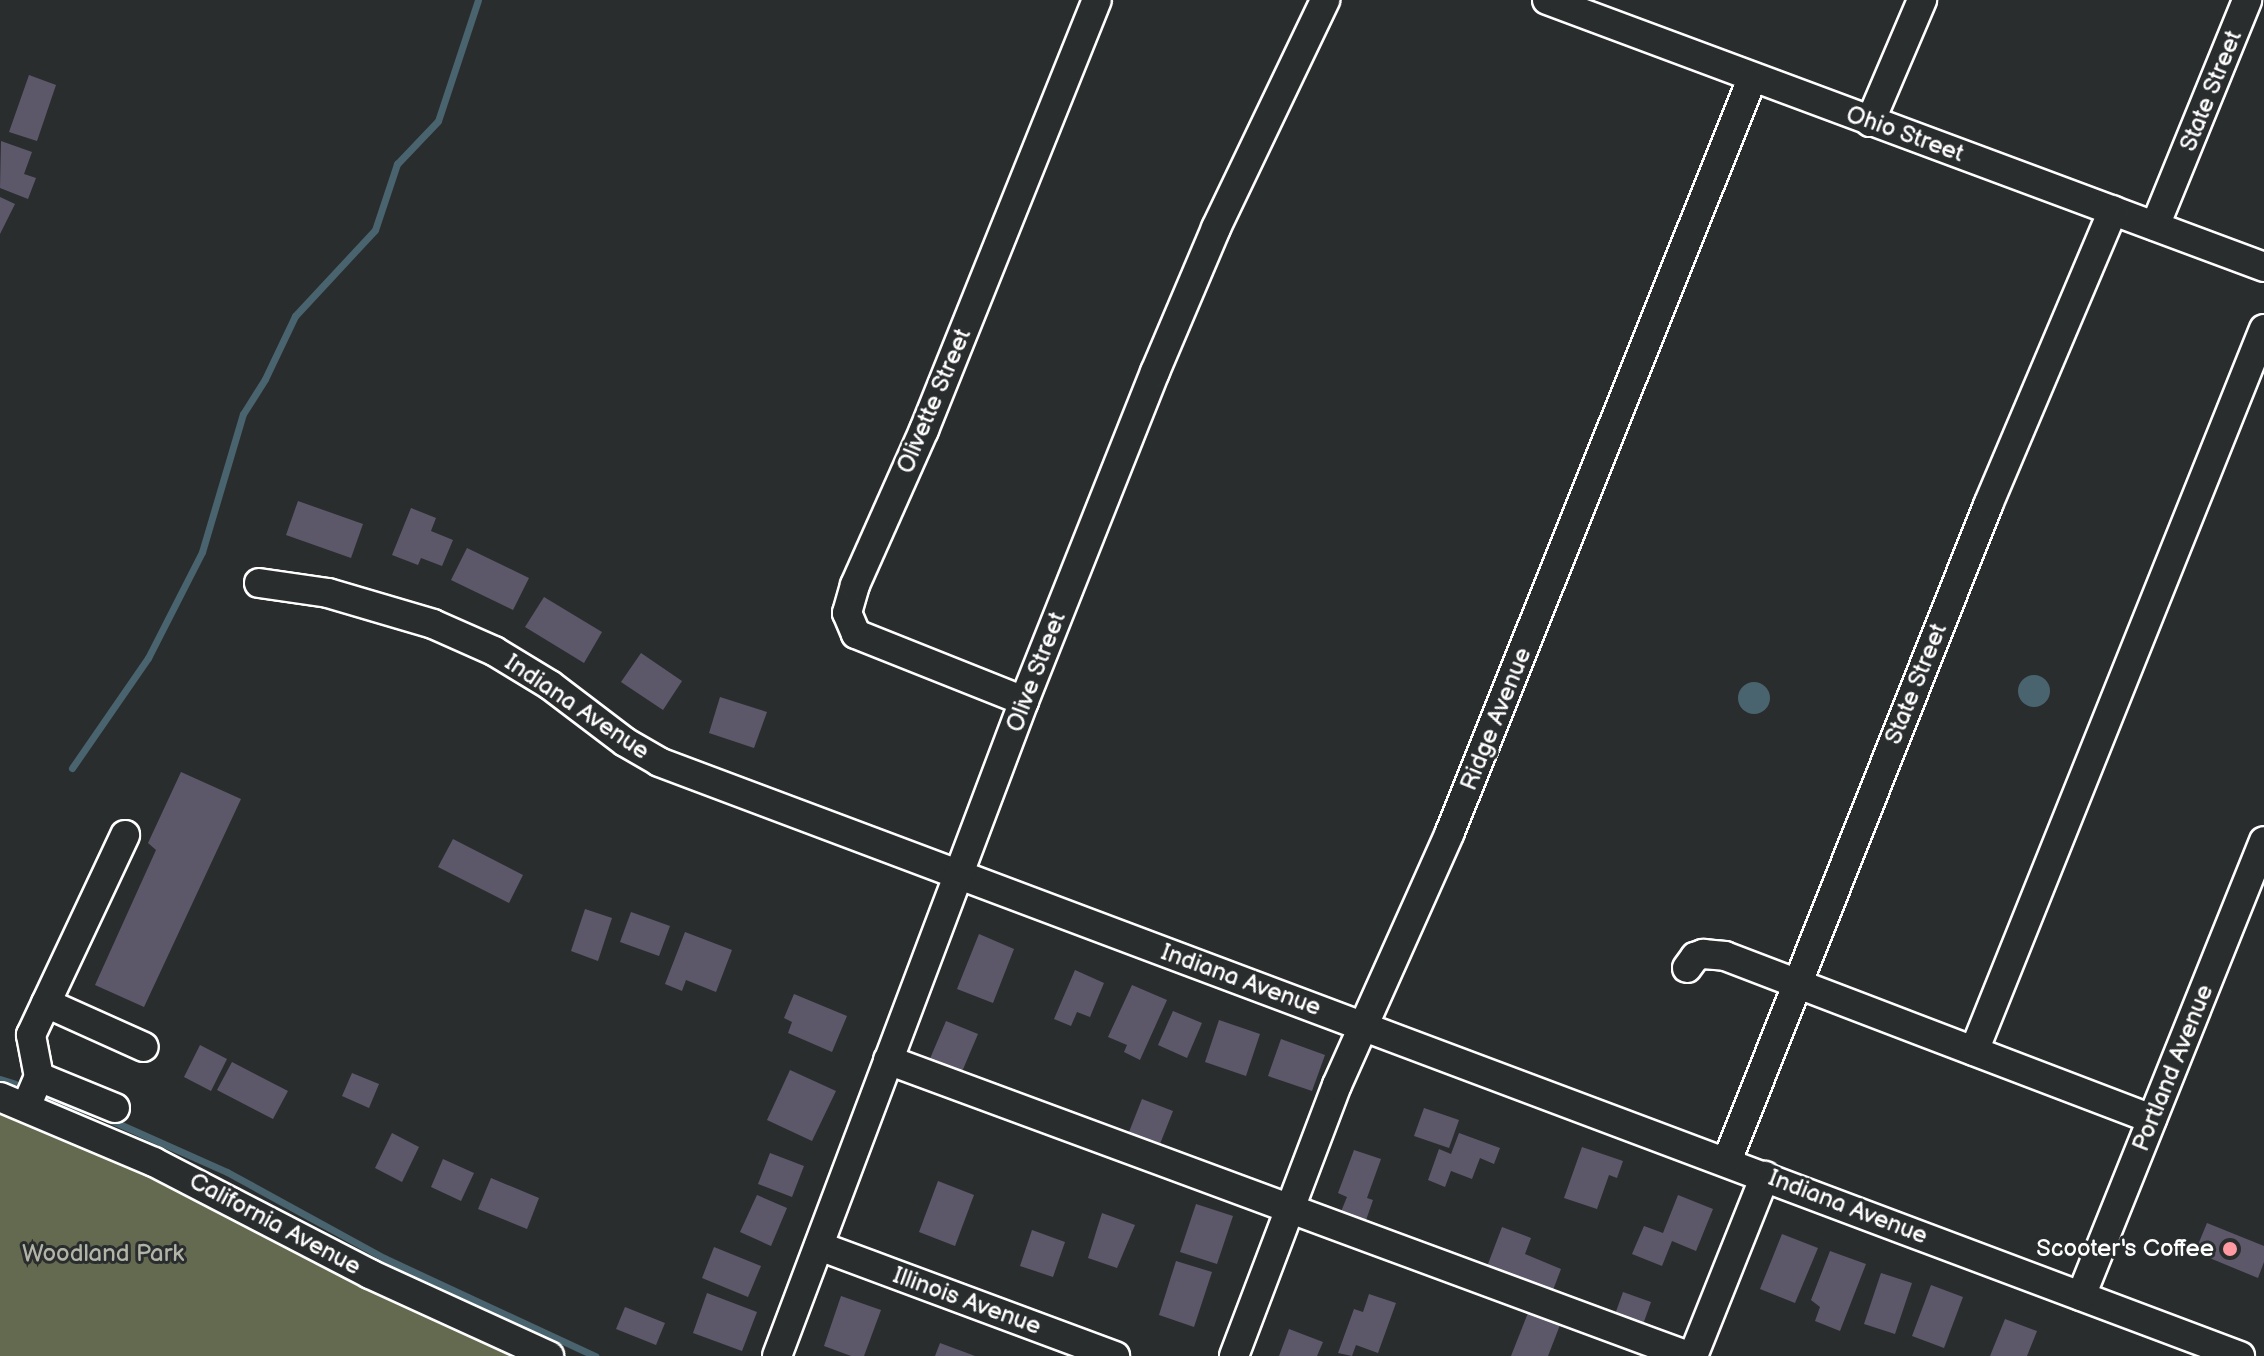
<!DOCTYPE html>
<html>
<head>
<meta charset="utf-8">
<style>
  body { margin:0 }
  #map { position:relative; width:2264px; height:1356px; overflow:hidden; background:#2a2d2e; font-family:"Balsamiq Sans",sans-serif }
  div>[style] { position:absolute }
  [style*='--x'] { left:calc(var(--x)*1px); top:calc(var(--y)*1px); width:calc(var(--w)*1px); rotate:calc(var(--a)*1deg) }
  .green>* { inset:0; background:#646a50 }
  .water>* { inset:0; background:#49646e }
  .round { border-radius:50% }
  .stream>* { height:7px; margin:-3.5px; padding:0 3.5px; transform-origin:3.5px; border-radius:3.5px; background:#49646e }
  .building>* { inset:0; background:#5c586a }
  .roads { filter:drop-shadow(2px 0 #fff) drop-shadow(-2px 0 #fff) drop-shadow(0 2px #fff) drop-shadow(0 -2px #fff) }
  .minor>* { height:28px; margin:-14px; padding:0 14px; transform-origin:14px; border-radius:14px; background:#2a2d2e }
  .dots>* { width:22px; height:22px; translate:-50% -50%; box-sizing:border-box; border:4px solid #2a2d2e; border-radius:50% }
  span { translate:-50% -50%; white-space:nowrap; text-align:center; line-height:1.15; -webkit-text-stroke:6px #2a2d2e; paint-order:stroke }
  .street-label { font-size:24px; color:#fff }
  .poi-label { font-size:24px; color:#fff }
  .right { translate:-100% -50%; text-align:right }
  .park-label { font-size:24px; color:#b2b4a8 }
</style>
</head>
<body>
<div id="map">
  <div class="green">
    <div style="clip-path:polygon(0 1103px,553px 1356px,0 1356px)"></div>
  </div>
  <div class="water">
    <div class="round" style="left:2018px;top:675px;width:32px;height:32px"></div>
    <div class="round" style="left:1738px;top:682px;width:32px;height:32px"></div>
  </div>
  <div class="stream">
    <div style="--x:72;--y:768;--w:134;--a:-55.4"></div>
    <div style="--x:148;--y:658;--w:119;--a:-63"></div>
    <div style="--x:202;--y:552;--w:144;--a:-73.5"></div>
    <div style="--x:243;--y:414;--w:41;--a:-57.8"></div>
    <div style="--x:265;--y:379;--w:70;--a:-64.5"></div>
    <div style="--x:295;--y:316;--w:117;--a:-47.1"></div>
    <div style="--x:375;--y:230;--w:70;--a:-71.6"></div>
    <div style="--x:397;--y:164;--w:59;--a:-46.4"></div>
    <div style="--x:438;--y:121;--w:127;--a:-71.7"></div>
    <div style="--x:0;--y:1079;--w:16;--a:18"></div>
    <div style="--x:51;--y:1098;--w:45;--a:19.7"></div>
    <div style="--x:108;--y:1119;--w:130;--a:24"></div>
    <div style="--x:227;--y:1172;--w:179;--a:28.7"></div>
    <div style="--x:384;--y:1258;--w:233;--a:24.9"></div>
  </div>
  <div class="building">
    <div style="clip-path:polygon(29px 75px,56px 85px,37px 141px,9px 132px)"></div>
    <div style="clip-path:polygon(1px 141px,32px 152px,24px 174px,36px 178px,28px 199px,0 188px)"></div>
    <div style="clip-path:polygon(0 197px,15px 204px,0 234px)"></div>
    <div style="clip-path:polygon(298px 501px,363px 524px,351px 558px,286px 535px)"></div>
    <div style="clip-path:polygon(411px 508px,436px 518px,431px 531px,453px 540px,442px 566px,421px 558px,418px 565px,392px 555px)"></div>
    <div style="clip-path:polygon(467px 548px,529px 578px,513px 610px,451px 580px)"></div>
    <div style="clip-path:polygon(544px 597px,602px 632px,584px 663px,525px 627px)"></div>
    <div style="clip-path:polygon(641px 653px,682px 681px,663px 710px,621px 682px)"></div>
    <div style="clip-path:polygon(720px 697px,767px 712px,754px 748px,709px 733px)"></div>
    <div style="clip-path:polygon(181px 772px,241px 799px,144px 1007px,95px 985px,156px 850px,148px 843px)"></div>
    <div style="clip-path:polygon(453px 839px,523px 875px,509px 903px,438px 867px)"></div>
    <div style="clip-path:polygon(585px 909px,612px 918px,598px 961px,571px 951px)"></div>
    <div style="clip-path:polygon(631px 912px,670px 926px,659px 956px,620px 942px)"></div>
    <div style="clip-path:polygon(685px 932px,732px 950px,716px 992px,686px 980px,682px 991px,665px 984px)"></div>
    <div style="clip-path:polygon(979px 934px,1014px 949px,993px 1003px,957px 989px)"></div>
    <div style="clip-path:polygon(1075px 970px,1104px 983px,1090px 1017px,1077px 1012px,1071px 1026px,1054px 1019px)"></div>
    <div style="clip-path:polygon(1132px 985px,1167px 1000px,1140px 1060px,1124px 1052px,1127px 1045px,1108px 1037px)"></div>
    <div style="clip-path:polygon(794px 994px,847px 1016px,832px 1052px,788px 1033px,792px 1022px,784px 1018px)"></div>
    <div style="clip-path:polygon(1173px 1011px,1202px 1023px,1187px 1058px,1158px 1045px)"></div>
    <div style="clip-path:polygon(1219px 1020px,1260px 1034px,1246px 1076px,1205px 1062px)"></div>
    <div style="clip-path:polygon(946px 1021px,978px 1034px,961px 1074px,929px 1061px)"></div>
    <div style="clip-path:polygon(1281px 1039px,1325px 1055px,1312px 1091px,1268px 1076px)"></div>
    <div style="clip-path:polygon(200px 1045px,227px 1059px,211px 1091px,184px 1077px)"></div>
    <div style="clip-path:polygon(232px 1062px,288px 1091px,273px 1119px,217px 1090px)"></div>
    <div style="clip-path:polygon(790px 1070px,836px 1091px,812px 1141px,767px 1120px)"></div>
    <div style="clip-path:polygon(352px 1073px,379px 1084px,369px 1108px,342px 1096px)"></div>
    <div style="clip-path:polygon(1142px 1099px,1173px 1111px,1160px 1144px,1129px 1132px)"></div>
    <div style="clip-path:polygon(1424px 1108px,1459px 1120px,1449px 1148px,1414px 1136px)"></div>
    <div style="clip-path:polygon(392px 1133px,419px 1147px,402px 1182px,375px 1168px)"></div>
    <div style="clip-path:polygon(1459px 1133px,1500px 1148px,1494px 1164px,1480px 1158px,1472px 1179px,1451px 1171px,1445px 1187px,1428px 1180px,1439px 1149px,1451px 1154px)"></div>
    <div style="clip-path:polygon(1582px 1147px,1623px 1161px,1617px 1178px,1609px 1175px,1597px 1209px,1564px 1198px)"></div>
    <div style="clip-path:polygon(1354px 1150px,1381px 1159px,1367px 1198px,1373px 1200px,1365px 1223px,1340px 1214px,1347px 1197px,1338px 1193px)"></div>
    <div style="clip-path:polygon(770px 1153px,804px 1166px,792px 1197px,758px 1184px)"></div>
    <div style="clip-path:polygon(443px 1159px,474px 1173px,461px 1201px,431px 1187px)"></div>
    <div style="clip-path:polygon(491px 1178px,539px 1198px,527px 1229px,478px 1209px)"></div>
    <div style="clip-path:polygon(938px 1181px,974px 1195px,955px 1246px,919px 1232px)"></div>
    <div style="clip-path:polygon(757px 1195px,787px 1208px,771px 1246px,740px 1232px)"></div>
    <div style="clip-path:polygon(1678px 1195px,1713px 1209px,1696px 1251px,1672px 1241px,1662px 1266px,1632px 1254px,1644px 1226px,1663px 1233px)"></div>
    <div style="clip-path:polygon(1196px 1204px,1233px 1216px,1217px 1264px,1180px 1252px)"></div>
    <div style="clip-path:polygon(1102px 1213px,1135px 1225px,1117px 1268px,1088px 1258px)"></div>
    <div style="clip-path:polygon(2207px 1223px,2264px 1246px,2264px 1262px,2258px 1278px,2195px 1252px)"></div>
    <div style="clip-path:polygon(1502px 1227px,1531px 1238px,1525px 1254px,1561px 1269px,1553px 1290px,1521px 1278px,1518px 1285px,1485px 1272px)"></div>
    <div style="clip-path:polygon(1032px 1230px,1065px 1242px,1053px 1277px,1020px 1266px)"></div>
    <div style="clip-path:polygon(1782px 1234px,1818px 1248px,1795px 1303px,1760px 1289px)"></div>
    <div style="clip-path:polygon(714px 1247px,761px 1266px,748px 1297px,702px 1278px)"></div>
    <div style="clip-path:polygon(1830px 1251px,1866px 1264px,1840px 1331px,1815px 1321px,1820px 1307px,1811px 1300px)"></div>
    <div style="clip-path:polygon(1176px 1261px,1212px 1272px,1194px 1327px,1159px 1315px)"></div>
    <div style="clip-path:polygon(1881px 1273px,1912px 1283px,1895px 1334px,1864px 1324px)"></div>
    <div style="clip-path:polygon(1931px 1285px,1963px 1297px,1944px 1348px,1912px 1336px)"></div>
    <div style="clip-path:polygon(1623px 1292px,1651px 1302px,1641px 1330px,1613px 1320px)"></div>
    <div style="clip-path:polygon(707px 1293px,757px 1312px,742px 1351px,693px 1333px)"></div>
    <div style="clip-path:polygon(1369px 1294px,1396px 1303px,1378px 1353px,1356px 1345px,1352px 1356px,1338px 1353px,1354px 1309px,1363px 1312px)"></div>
    <div style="clip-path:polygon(841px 1296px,881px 1310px,864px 1356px,851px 1356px,824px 1346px)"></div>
    <div style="clip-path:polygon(625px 1307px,665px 1323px,656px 1345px,616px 1329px)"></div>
    <div style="clip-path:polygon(1528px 1313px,1560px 1325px,1548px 1356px,1511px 1356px)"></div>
    <div style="clip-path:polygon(2005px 1319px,2037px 1331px,2027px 1356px,1990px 1356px)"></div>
    <div style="clip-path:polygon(1289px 1329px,1323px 1342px,1317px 1356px,1279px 1356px)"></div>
    <div style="clip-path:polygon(940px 1343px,975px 1356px,935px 1356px)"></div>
  </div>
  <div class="roads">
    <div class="minor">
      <div style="--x:1547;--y:0;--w:765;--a:20.42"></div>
      <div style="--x:1870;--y:122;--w:133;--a:-66.9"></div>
      <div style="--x:2155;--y:226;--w:244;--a:-67.8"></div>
      <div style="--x:259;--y:583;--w:70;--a:8.2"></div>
      <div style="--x:328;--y:593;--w:109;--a:16.4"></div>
      <div style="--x:433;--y:624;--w:67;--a:23.9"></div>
      <div style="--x:494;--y:651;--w:66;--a:31.3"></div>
      <div style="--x:550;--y:685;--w:94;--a:37.2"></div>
      <div style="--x:625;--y:742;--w:39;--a:30"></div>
      <div style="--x:659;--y:762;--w:1689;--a:20.59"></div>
      <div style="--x:1024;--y:701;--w:181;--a:-158.3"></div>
      <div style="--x:856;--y:634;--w:23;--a:-113"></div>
      <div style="--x:847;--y:613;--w:29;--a:-74"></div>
      <div style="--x:855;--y:585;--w:170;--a:-66"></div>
      <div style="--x:924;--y:430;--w:463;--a:-68.1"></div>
      <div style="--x:1687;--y:968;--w:14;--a:-54"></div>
      <div style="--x:1695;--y:957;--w:9;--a:-21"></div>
      <div style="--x:1703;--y:954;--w:22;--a:5"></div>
      <div style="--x:1725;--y:956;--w:457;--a:20.9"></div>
      <div style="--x:46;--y:1003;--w:107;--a:24.2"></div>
      <div style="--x:1974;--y:1051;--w:778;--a:-68.12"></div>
      <div style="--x:888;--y:1060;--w:853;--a:20.3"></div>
      <div style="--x:39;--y:1077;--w:82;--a:22.2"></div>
      <div style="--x:0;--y:1097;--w:167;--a:22.9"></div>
      <div style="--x:154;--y:1162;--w:243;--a:27.4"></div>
      <div style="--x:370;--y:1274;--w:197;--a:24.6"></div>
      <div style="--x:26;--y:1107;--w:33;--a:-67"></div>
      <div style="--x:39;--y:1077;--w:43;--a:-100.8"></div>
      <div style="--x:31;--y:1035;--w:221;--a:-64.8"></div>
      <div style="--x:1727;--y:1161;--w:706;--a:-68.3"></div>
      <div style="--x:1988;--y:505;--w:320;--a:-67"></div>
      <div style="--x:819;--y:1246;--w:316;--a:20.4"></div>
      <div style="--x:2081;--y:1296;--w:490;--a:-68.1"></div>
      <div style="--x:777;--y:1356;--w:700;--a:-69.34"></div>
      <div style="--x:1024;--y:701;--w:354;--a:-68.3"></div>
      <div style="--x:1155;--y:372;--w:156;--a:-67"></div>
      <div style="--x:1216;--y:228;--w:253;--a:-64.4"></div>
      <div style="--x:1234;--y:1356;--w:290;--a:-69.2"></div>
      <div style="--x:1337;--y:1085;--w:277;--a:-65.9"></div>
      <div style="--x:1450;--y:832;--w:811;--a:-68.15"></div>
      <div style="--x:1693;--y:1356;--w:194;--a:-68.2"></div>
    </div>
  </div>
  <div class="dots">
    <div style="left:2230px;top:1249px;background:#ff9aa2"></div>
  </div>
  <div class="street-label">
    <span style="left:2211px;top:91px;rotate:-68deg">State Street</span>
    <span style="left:1905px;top:134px;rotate:20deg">Ohio Street</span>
    <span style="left:934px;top:401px;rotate:-67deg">Olivette Street</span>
    <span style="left:1036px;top:672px;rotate:-69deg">Olive Street</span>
    <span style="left:1916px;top:684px;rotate:-68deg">State Street</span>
    <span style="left:577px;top:707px;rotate:34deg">Indiana Avenue</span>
    <span style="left:1496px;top:719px;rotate:-68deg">Ridge Avenue</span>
    <span style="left:1241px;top:980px;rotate:20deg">Indiana Avenue</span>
    <span style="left:2173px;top:1068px;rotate:-68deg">Portland Avenue</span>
    <span style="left:1848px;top:1207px;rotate:21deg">Indiana Avenue</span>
    <span style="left:275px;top:1224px;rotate:28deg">California Avenue</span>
    <span style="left:967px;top:1301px;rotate:20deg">Illinois Avenue</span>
  </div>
  <div class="poi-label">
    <span class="right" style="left:2214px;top:1249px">Scooter's Coffee</span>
  </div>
  <div class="park-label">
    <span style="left:103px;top:1254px">Woodland Park</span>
  </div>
</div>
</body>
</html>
